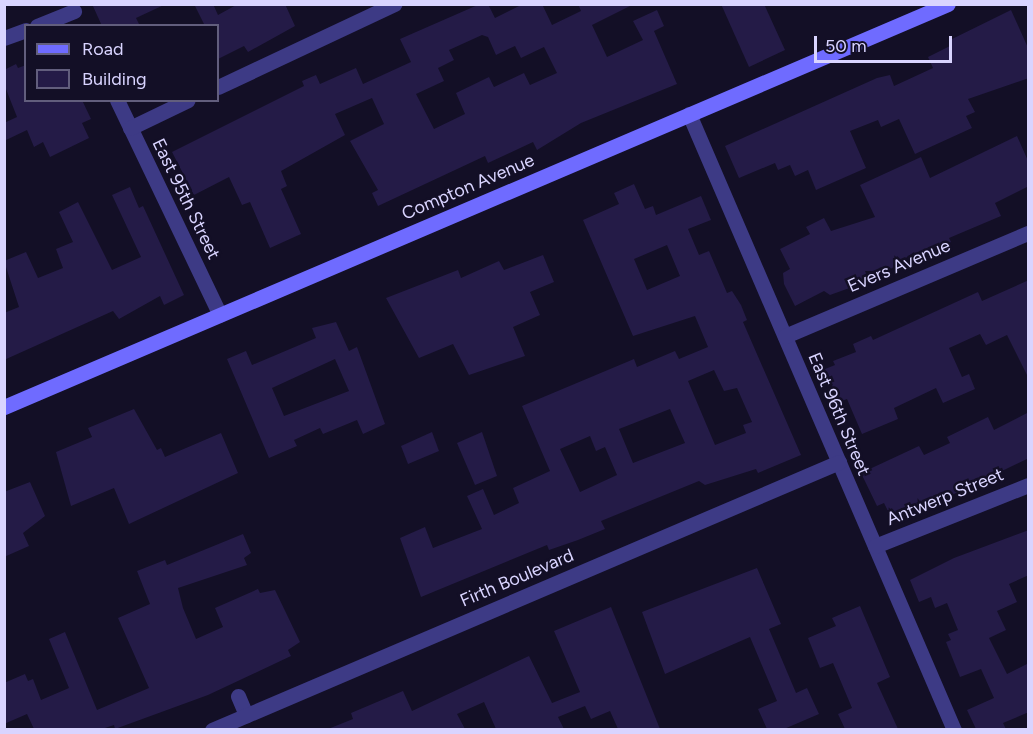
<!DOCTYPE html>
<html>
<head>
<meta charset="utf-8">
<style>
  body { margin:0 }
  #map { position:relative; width:1033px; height:734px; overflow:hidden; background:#130f26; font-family:Figtree,sans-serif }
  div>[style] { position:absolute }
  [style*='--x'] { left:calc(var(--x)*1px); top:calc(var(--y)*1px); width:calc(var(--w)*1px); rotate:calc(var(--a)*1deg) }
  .building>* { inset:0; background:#241b47 }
  .minor>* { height:15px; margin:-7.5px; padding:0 7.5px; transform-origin:7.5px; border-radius:7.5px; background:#3d3a85 }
  .secondary>* { height:15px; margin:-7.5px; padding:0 7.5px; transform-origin:7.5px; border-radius:7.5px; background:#6f6bff }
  span { translate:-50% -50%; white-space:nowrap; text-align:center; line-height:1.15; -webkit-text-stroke:5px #130f26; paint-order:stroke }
  .street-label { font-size:18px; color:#d9d4ff }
  .frame { position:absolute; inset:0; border:6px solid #d9d4ff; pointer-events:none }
  .legend { position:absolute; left:24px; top:24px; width:195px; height:78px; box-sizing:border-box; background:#130f26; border:2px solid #625e7d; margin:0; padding:8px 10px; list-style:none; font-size:18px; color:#d9d4ff }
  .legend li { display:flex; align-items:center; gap:12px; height:30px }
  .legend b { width:30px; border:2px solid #625e7d }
  .scale { position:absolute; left:814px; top:36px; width:138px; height:27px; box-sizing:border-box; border:3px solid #d9d4ff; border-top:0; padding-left:8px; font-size:18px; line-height:21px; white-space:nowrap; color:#d9d4ff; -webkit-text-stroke:4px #130f26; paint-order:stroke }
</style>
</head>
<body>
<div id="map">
  <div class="building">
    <div style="clip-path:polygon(92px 4px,166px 4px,136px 18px,140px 26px,102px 26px)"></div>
    <div style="clip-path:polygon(194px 4px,213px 4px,218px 15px,238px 4px,285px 4px,295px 26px,248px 52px,244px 46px,218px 59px,218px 26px,205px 26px)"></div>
    <div style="clip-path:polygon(evenodd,480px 4px,488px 4px,495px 18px,523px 4px,542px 4px,552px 25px,581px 11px,578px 4px,634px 4px,592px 25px,607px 57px,643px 40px,633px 21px,657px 10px,664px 26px,654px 31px,677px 84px,581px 123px,537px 150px,533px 142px,488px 163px,485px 156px,378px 206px,372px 193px,378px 190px,350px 141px,384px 124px,372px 98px,335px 114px,345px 135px,281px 171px,287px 186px,281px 189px,301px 234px,270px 248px,250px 202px,242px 205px,229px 177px,194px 195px,172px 152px,304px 86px,302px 81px,316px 75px,320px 84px,356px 68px,363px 84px,411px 62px,400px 39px,480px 4px,482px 35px,488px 37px,496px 55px,515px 46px,521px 58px,544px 47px,557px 73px,530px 85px,524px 73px,494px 87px,489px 77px,456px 93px,465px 114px,434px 129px,416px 94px,444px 81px,438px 68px,454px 60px,449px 50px,482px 35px)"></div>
    <div style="clip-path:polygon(721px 4px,764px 4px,785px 50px,749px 67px)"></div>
    <div style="clip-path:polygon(1011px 10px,1029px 50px,1029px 78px,968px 99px,975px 112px,966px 116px,972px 128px,915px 154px,899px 119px,881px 127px,878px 120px,850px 131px,866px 168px,816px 190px,808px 170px,795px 176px,790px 165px,778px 170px,775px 163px,739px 178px,725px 146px,877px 78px,890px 75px,894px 86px,933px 68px,928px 57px,952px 45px,950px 40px)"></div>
    <div style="clip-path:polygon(16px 64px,18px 68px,26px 65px,26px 100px,82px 100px,91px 119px,82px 123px,89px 138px,50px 157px,43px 142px,34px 147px,27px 130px,4px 141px,4px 123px,17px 117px,4px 84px,4px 70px)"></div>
    <div style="clip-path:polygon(1017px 136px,1029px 163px,1029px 186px,995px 203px,1001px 216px,949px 238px,951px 242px,916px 257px,914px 252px,888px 271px,865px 271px,869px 281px,830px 295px,824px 291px,795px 306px,784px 284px,783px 273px,790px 269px,780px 249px,810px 234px,806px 227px,824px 218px,831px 231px,875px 217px,860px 185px,921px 157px,930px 178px)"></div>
    <div style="clip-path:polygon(evenodd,634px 184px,645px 209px,653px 206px,656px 215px,701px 196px,711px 220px,688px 229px,699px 255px,709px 251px,727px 293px,732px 291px,741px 305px,747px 320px,743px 322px,801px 455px,758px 473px,756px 469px,705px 485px,699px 481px,601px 521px,605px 529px,578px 540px,549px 550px,547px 545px,421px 597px,400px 538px,425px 527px,433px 548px,482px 529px,467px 496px,483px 489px,494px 515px,519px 503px,513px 488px,550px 471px,522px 406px,634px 359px,637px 367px,675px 351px,679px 359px,708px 347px,695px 316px,633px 336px,583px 220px,619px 204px,614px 193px,634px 184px,667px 245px,680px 276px,647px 290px,634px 259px,667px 245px,634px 184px,714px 370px,724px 391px,737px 388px,752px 422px,743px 425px,746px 433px,715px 445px,688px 381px,714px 370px,634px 184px,670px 409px,685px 443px,633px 463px,619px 429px,670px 409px,634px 184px,590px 436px,596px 451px,605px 447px,617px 475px,580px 492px,560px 449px,590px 436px)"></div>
    <div style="clip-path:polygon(130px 187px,139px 208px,143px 206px,184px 295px,164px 305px,160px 296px,119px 319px,113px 311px,4px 360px,4px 313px,19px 307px,4px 261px,26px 252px,38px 278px,63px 268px,56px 249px,73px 242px,59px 212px,78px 202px,112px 270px,141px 257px,112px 195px)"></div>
    <div style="clip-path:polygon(543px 255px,554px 282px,530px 292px,540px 315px,513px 327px,525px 356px,469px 375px,453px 344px,419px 358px,386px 298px,458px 270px,461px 278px,499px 261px,504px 270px)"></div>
    <div style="clip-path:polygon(1029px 280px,1029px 379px,1007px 335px,986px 345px,980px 334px,949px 348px,962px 377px,969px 374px,975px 389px,943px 403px,936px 388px,894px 408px,898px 419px,862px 434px,847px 399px,839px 402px,825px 369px,835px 365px,833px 361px,856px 352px,853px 344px,871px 336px,873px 340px,978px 292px,982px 301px)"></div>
    <div style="clip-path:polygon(evenodd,336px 322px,349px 351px,357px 347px,385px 424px,363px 434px,357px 420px,323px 434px,320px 428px,294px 440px,297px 446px,269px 458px,227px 359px,246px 351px,252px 365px,316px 338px,312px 328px,336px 322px,335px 359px,349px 391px,284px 416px,272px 388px,335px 359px)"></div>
    <div style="clip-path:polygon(134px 409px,157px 450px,161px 448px,165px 457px,221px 433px,238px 473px,129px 524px,114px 488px,71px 506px,56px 452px,92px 437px,88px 428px)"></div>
    <div style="clip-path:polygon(1029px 412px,1029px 458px,952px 495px,950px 491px,891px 517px,884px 503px,877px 506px,861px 473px,919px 446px,924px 455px,950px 443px,947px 437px,988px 417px,994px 430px)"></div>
    <div style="clip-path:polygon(432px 432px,439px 451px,408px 464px,401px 446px)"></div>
    <div style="clip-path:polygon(482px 432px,497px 476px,475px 485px,457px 443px)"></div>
    <div style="clip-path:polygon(30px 482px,45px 516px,23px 533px,29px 546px,4px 557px,4px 492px)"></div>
    <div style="clip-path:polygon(1029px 530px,1029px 575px,1009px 584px,1017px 602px,997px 611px,1006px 630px,989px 638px,1007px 674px,1029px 663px,1029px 712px,1003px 723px,1006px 729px,976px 729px,967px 710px,994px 698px,981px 669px,960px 677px,946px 642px,951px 640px,948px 634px,958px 630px,947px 603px,935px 608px,931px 597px,919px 602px,910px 580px,954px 558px)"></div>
    <div style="clip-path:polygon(243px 534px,251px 553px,244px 558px,247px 565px,178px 588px,183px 608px,196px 639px,223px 627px,215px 608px,258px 589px,260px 593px,275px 590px,300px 642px,288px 650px,291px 656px,208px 695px,115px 729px,114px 725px,102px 729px,34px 729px,27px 714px,4px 724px,4px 683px,25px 674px,28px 681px,33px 679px,41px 700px,69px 688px,49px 639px,65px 632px,97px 710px,149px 688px,118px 618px,150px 604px,137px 571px,165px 560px,167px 565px)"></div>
    <div style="clip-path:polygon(757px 568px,781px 624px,769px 629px,796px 693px,807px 688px,819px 714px,784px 729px,767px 729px,758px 709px,777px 701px,750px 637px,665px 674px,642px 612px)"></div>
    <div style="clip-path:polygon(860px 606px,890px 677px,877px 683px,898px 729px,845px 729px,838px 714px,852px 708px,833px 663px,820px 668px,808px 638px,836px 626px,832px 618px)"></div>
    <div style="clip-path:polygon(611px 607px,660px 729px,618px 729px,610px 711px,591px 719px,585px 706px,558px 717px,564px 729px,496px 729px,484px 702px,457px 714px,465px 729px,328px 729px,353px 719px,351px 713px,403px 691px,412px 711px,529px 656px,552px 703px,580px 692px,554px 631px)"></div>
  </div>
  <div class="minor">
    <div style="--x:37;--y:26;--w:40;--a:-22"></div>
    <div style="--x:4;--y:38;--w:23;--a:-20"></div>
    <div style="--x:218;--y:87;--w:195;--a:-25.2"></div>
    <div style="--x:117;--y:100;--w:238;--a:64.4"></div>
    <div style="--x:689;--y:114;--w:671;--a:66.72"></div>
    <div style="--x:130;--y:128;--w:64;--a:-25.8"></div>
    <div style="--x:785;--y:336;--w:264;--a:-23"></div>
    <div style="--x:875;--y:546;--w:165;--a:-21.7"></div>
    <div style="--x:238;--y:696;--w:21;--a:67"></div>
    <div style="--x:212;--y:730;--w:682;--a:-23.14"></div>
  </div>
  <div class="secondary">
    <div style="--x:4;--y:407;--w:1026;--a:-23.12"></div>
  </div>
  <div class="street-label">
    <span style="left:468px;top:187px;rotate:-23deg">Compton Avenue</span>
    <span style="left:186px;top:199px;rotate:64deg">East 95th Street</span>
    <span style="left:899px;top:266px;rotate:-23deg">Evers Avenue</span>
    <span style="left:839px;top:414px;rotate:67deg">East 96th Street</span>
    <span style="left:945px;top:497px;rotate:-22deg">Antwerp Street</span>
    <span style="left:517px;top:578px;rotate:-23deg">Firth Boulevard</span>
  </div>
  <div class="frame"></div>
  <ul class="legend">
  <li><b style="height:8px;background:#6f6bff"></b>Road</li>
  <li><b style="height:16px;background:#241b47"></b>Building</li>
  </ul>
  <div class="scale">50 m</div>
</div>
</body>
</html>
